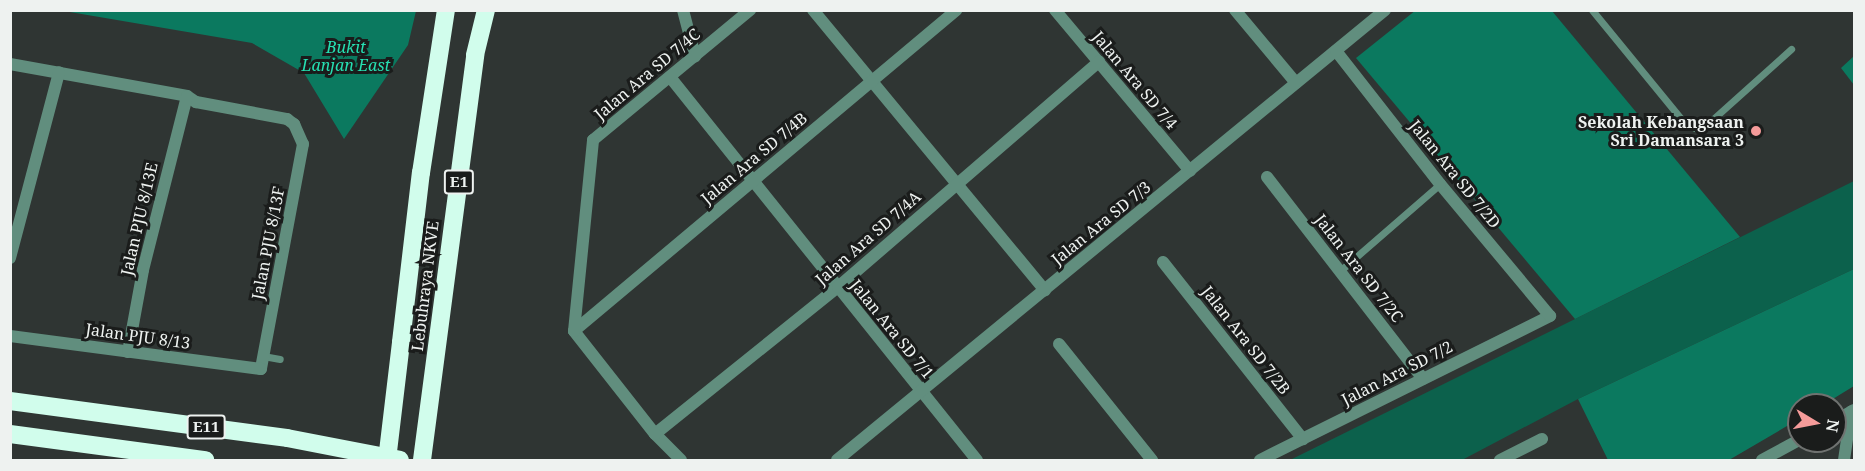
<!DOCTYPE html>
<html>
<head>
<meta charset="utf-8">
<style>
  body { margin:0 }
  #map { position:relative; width:1865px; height:471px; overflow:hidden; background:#2f3533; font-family:"Noto Serif",serif }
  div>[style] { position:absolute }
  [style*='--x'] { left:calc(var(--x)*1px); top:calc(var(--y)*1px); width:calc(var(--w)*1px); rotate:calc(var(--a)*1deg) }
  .green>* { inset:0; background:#0c614c }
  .forest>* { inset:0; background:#0b795f }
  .lane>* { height:7px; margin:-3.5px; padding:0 3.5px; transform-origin:3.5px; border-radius:3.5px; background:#618e7e }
  .street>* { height:12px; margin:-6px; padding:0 6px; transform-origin:6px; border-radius:6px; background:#618e7e }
  .highway>* { height:18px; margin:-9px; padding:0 9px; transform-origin:9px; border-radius:9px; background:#d1fdec }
  .highway-bridge>* { height:18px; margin:-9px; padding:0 9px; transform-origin:9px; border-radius:9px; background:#d1fdec }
  .dots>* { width:16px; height:16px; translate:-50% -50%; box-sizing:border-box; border:3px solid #1a1c1b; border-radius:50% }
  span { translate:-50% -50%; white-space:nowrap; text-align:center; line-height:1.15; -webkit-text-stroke:6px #1a1c1b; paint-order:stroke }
  .shield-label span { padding:2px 4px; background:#1a1c1b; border:2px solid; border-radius:4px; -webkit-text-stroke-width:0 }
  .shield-label { font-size:15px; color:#eef2f0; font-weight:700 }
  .park-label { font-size:16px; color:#26e0b2; font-style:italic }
  .street-label { font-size:16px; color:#eef2f0 }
  .poi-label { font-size:16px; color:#eef2f0; font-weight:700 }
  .right { translate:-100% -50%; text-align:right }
  .frame { position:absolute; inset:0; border:12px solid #eef2f0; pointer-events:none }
  .north { position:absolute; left:1787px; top:393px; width:60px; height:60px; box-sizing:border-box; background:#1a1c1b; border:2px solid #6f7270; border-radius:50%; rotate:100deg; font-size:16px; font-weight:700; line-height:24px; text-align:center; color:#eef2f0 }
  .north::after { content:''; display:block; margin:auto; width:21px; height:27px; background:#f59b9a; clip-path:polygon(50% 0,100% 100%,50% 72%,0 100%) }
</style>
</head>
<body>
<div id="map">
  <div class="green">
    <div style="clip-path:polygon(1854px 181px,1854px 269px,1578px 399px,1462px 460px,1290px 460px)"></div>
  </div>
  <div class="forest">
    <div style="clip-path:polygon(1416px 10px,1552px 11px,1740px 237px,1575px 319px,1356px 58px)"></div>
    <div style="clip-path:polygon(64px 11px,416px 11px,408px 45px,344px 139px,304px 73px,252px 43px)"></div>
    <div style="clip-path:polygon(1854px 56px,1854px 85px,1841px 68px)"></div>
    <div style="clip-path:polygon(1854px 269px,1854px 386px,1823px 405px,1799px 405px,1799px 419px,1729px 460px,1608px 460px,1578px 399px)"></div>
  </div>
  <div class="lane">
    <div style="--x:1592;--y:10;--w:149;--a:50.7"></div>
    <div style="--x:1686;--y:125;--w:9;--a:18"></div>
    <div style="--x:1695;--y:128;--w:20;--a:-27"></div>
    <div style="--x:1713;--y:119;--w:105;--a:-41.9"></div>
    <div style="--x:1341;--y:270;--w:131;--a:-41"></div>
    <div style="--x:263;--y:356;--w:17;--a:10"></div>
  </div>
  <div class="street">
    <div style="--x:683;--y:10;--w:48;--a:75.4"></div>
    <div style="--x:813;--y:10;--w:364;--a:50.4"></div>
    <div style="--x:1055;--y:10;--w:210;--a:50"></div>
    <div style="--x:1235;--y:10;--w:95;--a:50.1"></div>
    <div style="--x:10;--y:64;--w:180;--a:10.2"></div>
    <div style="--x:187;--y:96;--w:11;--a:34"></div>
    <div style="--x:196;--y:102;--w:93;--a:10.6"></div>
    <div style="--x:287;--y:119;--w:9;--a:36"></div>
    <div style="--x:294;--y:124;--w:22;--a:66"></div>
    <div style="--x:303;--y:144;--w:229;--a:100.6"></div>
    <div style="--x:261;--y:369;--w:253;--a:-172.5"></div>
    <div style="--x:670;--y:77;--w:491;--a:51.3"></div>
    <div style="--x:1267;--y:177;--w:255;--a:52.3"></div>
    <div style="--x:10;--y:258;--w:192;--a:-75.2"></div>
    <div style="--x:1163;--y:262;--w:226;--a:51.7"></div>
    <div style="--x:574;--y:331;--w:499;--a:-40"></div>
    <div style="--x:1059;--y:344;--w:149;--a:51.3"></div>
    <div style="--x:128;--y:352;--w:83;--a:-79.6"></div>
    <div style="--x:143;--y:270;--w:179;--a:-75.8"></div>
    <div style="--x:1835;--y:421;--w:22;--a:-30"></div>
    <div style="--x:655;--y:434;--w:235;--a:-38.8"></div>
    <div style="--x:838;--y:287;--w:345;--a:-40.8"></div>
    <div style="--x:681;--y:460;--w:37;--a:-135"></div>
    <div style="--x:655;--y:434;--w:131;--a:-128.2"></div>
    <div style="--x:574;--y:331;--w:192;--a:-84.3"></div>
    <div style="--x:593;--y:140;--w:204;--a:-39.6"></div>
    <div style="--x:837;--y:460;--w:709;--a:-39.39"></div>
    <div style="--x:1260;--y:460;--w:324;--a:-26.4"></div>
    <div style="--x:1550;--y:316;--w:172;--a:-129.8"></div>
    <div style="--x:1440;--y:184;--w:169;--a:-128"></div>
    <div style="--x:1500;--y:460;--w:47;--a:-26.6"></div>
    <div style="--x:1762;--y:460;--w:42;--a:-28.4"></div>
    <div style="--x:1844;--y:460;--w:49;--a:-81.7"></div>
  </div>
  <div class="highway">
    <div style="--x:401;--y:342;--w:170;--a:-83.3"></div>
    <div style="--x:421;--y:173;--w:165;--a:-81.3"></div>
    <div style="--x:10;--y:401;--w:279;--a:7.6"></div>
    <div style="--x:287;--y:438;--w:115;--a:11"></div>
    <div style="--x:10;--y:434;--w:197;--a:7.6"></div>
    <div style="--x:422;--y:460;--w:408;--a:-82.5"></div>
    <div style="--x:475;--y:55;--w:46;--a:-76.3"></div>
  </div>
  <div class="highway-bridge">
    <div style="--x:387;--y:460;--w:119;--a:-83.2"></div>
  </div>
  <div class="dots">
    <div style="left:1756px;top:131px;background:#f59b9a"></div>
  </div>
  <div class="shield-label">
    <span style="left:459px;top:182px">E1</span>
    <span style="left:206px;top:427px">E11</span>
  </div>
  <div class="park-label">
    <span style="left:346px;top:56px">Bukit<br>Lanjan East</span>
  </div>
  <div class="street-label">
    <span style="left:647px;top:74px;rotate:-40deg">Jalan Ara SD 7/4C</span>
    <span style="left:1135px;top:80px;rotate:50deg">Jalan Ara SD 7/4</span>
    <span style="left:754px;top:158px;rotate:-40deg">Jalan Ara SD 7/4B</span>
    <span style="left:1455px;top:174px;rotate:51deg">Jalan Ara SD 7/2D</span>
    <span style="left:139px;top:219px;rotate:-77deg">Jalan PJU 8/13E</span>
    <span style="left:1101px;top:223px;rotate:-39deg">Jalan Ara SD 7/3</span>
    <span style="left:868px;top:238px;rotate:-41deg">Jalan Ara SD 7/4A</span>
    <span style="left:268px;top:243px;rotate:-79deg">Jalan PJU 8/13F</span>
    <span style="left:1359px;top:268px;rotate:52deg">Jalan Ara SD 7/2C</span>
    <span style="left:425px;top:286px;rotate:-83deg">Lebuhraya NKVE</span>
    <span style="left:892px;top:329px;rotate:51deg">Jalan Ara SD 7/1</span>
    <span style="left:138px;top:336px;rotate:8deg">Jalan PJU 8/13</span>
    <span style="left:1246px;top:340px;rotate:52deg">Jalan Ara SD 7/2B</span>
    <span style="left:1397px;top:373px;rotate:-27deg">Jalan Ara SD 7/2</span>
  </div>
  <div class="poi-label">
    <span class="right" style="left:1744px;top:131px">Sekolah Kebangsaan<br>Sri Damansara 3</span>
  </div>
  <div class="frame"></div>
  <div class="north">N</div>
</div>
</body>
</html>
